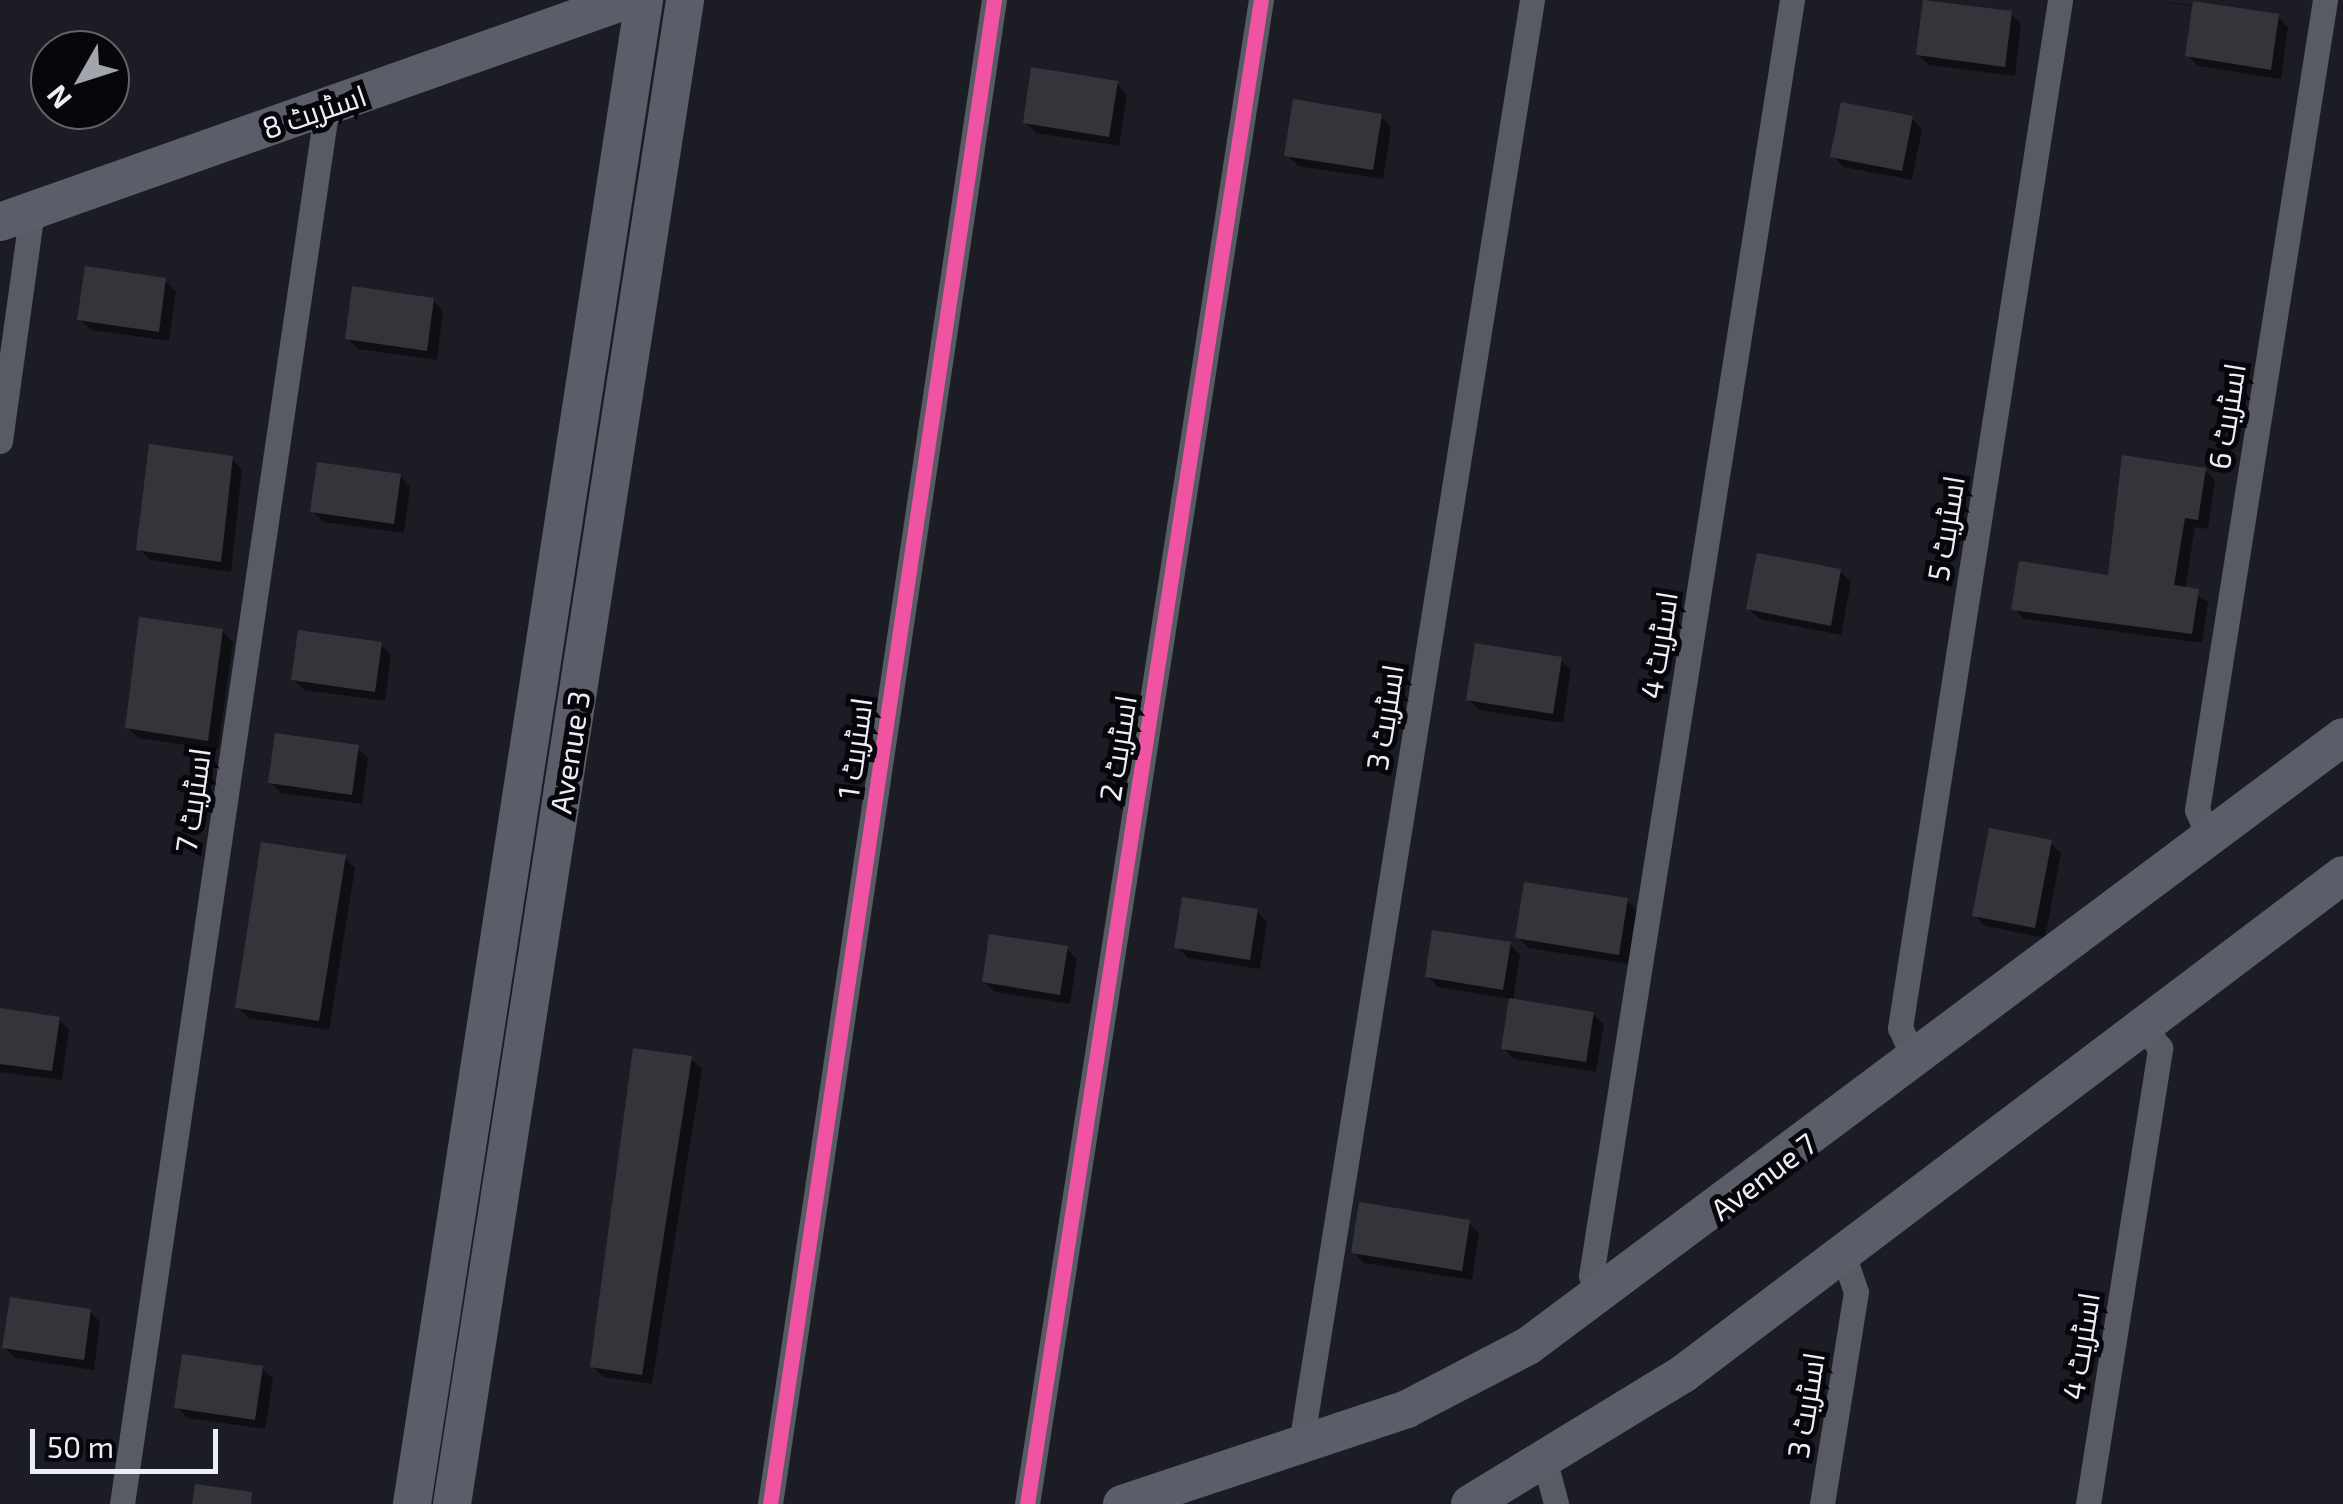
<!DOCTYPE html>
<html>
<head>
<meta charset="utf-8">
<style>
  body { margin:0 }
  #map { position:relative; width:2343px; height:1504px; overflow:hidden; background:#1c1d24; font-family:"Exo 2",Cairo,sans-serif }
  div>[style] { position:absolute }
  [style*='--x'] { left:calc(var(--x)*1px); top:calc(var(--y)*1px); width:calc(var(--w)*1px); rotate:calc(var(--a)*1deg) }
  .shadow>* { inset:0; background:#0007 }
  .building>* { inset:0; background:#34353a }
  .street>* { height:25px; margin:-12.5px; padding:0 12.5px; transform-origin:12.5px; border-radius:12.5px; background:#585a64 }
  .secondary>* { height:38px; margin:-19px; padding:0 19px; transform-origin:19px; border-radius:19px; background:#5b5e68 }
  .cycleway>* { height:15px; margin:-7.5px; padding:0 7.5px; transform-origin:7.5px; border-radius:7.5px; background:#f153a3 }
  span { translate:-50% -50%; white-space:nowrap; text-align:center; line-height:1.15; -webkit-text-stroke:10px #06060b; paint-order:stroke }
  .street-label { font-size:30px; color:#eceef7 }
  .north { position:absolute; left:30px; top:30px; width:100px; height:100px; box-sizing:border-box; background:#06060b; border:2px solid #626369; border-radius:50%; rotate:231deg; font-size:28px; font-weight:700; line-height:40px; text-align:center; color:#eceef7 }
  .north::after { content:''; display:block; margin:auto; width:35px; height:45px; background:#a3a5ad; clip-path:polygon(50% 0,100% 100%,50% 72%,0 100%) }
  .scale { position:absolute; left:30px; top:1429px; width:188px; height:45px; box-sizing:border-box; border:5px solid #eceef7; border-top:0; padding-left:12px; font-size:30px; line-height:35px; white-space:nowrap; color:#eceef7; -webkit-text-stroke:8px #06060b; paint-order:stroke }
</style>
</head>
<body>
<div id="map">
  <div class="shadow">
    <div style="clip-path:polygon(2152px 0,2278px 17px,2288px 27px,2281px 79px,2198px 66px,2187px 55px,2195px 7px)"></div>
    <div style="clip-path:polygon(2011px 14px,2021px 24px,2015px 76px,1929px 65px,1918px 54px)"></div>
    <div style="clip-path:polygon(1116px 83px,1127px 94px,1119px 146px,1036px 133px,1025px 122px)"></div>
    <div style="clip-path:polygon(1380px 116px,1391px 127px,1383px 179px,1298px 166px,1287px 155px)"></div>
    <div style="clip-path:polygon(1911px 118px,1922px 129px,1912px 180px,1844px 167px,1833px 156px)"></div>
    <div style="clip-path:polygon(165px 281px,176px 291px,169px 341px,91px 330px,80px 319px)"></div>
    <div style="clip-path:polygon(433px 300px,443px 311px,437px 360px,358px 349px,348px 338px)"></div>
    <div style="clip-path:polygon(232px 459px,242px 469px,231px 572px,150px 560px,139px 549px)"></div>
    <div style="clip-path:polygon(2205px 470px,2215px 481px,2208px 529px,2195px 527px,2185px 589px,2208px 602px,2202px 643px,2024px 619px,2014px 609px,2110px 578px)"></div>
    <div style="clip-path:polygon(400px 476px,410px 487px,404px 533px,323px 522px,312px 511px)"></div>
    <div style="clip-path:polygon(1840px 571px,1851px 582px,1841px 635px,1760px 619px,1749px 609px)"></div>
    <div style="clip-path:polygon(222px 631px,233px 642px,218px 750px,138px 738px,127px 727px)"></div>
    <div style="clip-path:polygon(381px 645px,391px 655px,385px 701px,304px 690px,293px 679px)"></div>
    <div style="clip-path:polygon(1560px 659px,1571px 670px,1563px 723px,1479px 710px,1468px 699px)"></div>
    <div style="clip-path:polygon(358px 748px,368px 758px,362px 804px,281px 793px,270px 782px)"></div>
    <div style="clip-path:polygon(2050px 842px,2061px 853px,2045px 938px,1985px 926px,1975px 915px)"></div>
    <div style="clip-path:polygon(344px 857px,355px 868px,329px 1030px,249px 1018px,238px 1008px)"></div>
    <div style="clip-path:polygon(1626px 900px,1637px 911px,1629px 964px,1528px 948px,1518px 937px)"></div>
    <div style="clip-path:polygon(1257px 911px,1267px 922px,1260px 969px,1188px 958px,1177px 947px)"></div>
    <div style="clip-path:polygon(1510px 944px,1520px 955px,1513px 1001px,1593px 1014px,1604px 1024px,1596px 1072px,1514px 1059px,1504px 1048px,1511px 999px,1438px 987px,1427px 976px)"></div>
    <div style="clip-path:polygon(1067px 949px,1077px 959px,1070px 1004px,995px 992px,984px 982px)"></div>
    <div style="clip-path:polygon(0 1011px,59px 1019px,69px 1030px,62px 1080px,0 1072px)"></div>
    <div style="clip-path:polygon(691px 1059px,702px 1069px,652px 1384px,603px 1377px,593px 1366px)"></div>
    <div style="clip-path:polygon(1468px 1222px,1479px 1233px,1472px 1280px,1364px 1263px,1353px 1252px)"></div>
    <div style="clip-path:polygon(90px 1311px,100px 1322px,94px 1370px,15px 1358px,5px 1348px)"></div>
    <div style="clip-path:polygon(262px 1368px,273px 1379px,265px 1429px,187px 1418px,177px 1407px)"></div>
  </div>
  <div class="building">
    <div style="clip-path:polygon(1923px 0,2012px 11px,2005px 67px,1916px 55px)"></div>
    <div style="clip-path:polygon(2193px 1px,2279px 14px,2271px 70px,2185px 56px)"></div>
    <div style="clip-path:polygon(1031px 67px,1118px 81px,1109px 137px,1023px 123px)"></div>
    <div style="clip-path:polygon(1293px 99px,1382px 114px,1373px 170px,1284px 156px)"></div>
    <div style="clip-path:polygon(1841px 102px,1913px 116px,1902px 171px,1830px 157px)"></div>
    <div style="clip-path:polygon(85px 266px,166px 278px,159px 332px,77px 320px)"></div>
    <div style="clip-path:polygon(352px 286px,434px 298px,427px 351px,345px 339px)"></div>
    <div style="clip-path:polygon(149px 444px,233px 456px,221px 562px,136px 550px)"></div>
    <div style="clip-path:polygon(2122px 455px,2206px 468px,2198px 520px,2185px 518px,2174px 585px,2199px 589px,2192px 634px,2011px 610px,2019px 561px,2108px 575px)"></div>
    <div style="clip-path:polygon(317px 462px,401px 474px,394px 524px,310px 512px)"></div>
    <div style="clip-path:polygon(1757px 553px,1841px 569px,1831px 626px,1746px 609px)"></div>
    <div style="clip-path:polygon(139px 617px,223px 629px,208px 741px,125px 728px)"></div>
    <div style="clip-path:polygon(298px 630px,382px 642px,375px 692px,291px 680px)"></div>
    <div style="clip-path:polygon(1475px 643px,1562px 657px,1553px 714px,1466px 700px)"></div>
    <div style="clip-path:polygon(275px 733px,359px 745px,352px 795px,268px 783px)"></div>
    <div style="clip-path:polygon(1989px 828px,2052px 840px,2035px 928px,1972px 916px)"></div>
    <div style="clip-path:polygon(261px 842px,346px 855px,319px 1021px,235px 1008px)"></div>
    <div style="clip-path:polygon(1524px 882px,1628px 898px,1619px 955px,1515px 938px)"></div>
    <div style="clip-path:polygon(1182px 897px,1258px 909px,1250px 960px,1174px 948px)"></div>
    <div style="clip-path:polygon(1432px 930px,1511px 942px,1503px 990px,1425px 977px)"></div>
    <div style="clip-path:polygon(989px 934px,1068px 946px,1060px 995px,982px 982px)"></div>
    <div style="clip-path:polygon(1509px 998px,1594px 1012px,1586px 1062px,1501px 1049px)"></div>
    <div style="clip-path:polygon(0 1008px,60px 1017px,52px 1071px,0 1064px)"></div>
    <div style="clip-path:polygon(633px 1048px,692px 1056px,642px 1375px,590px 1367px)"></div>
    <div style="clip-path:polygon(1359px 1202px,1470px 1220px,1462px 1271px,1351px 1253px)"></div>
    <div style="clip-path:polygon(10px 1297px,91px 1309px,84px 1360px,2px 1348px)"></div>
    <div style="clip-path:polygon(182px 1354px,263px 1366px,255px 1420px,174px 1408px)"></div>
    <div style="clip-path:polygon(195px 1484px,252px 1492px,251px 1504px,192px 1504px)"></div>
  </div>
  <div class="street">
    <div style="--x:0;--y:441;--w:233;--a:-82.1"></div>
    <div style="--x:2209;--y:839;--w:31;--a:-112"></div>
    <div style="--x:2197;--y:810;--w:820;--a:-81.02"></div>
    <div style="--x:1915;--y:1061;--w:36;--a:-114"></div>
    <div style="--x:1900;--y:1028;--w:1040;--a:-81.15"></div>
    <div style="--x:1601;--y:1298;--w:24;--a:-114"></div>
    <div style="--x:1591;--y:1276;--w:1292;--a:-81.05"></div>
    <div style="--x:1301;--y:1444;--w:1462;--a:-80.91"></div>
    <div style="--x:1546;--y:1466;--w:39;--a:75"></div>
    <div style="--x:122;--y:1504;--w:1413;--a:-81.66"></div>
    <div style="--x:770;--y:1504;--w:1521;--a:-81.53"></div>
    <div style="--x:1027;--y:1504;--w:1522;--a:-81.16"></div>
    <div style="--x:1822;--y:1504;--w:215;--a:-80.9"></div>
    <div style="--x:1856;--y:1292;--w:36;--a:-109"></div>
    <div style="--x:2088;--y:1504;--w:462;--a:-81"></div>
    <div style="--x:2160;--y:1048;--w:28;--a:-128"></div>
  </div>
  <div class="secondary">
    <div style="--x:0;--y:222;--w:665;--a:-19.5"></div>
    <div style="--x:412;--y:1504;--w:1522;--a:-81.23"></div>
    <div style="--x:452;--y:1504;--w:1522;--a:-81.19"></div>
    <div style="--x:1122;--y:1504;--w:300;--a:-18.4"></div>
    <div style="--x:1407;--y:1409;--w:136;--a:-27.5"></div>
    <div style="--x:1528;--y:1346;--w:1017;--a:-36.77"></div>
    <div style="--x:1470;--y:1504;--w:250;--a:-31.4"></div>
    <div style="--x:1683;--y:1374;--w:827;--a:-37.09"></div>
  </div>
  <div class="cycleway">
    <div style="--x:770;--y:1504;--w:1521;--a:-81.53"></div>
    <div style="--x:1027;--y:1504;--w:1522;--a:-81.16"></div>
  </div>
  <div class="street-label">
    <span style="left:314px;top:111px;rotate:-19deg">اسٹریٹ 8</span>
    <span style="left:2226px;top:416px;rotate:-81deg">اسٹریٹ 6</span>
    <span style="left:1945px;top:528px;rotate:-81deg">اسٹریٹ 5</span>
    <span style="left:1658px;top:645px;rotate:-81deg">اسٹریٹ 4</span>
    <span style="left:1384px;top:717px;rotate:-81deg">اسٹریٹ 3</span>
    <span style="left:854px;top:748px;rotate:-82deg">اسٹریٹ 1</span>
    <span style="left:1117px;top:748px;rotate:-81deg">اسٹریٹ 2</span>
    <span style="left:569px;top:752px;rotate:-81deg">Avenue 3</span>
    <span style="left:192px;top:800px;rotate:-82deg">اسٹریٹ 7</span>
    <span style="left:1763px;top:1176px;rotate:-37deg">Avenue 7</span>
    <span style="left:2080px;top:1346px;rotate:-81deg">اسٹریٹ 4</span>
    <span style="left:1805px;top:1405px;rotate:-81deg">اسٹریٹ 3</span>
  </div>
  <div class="north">N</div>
  <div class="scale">50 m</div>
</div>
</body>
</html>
